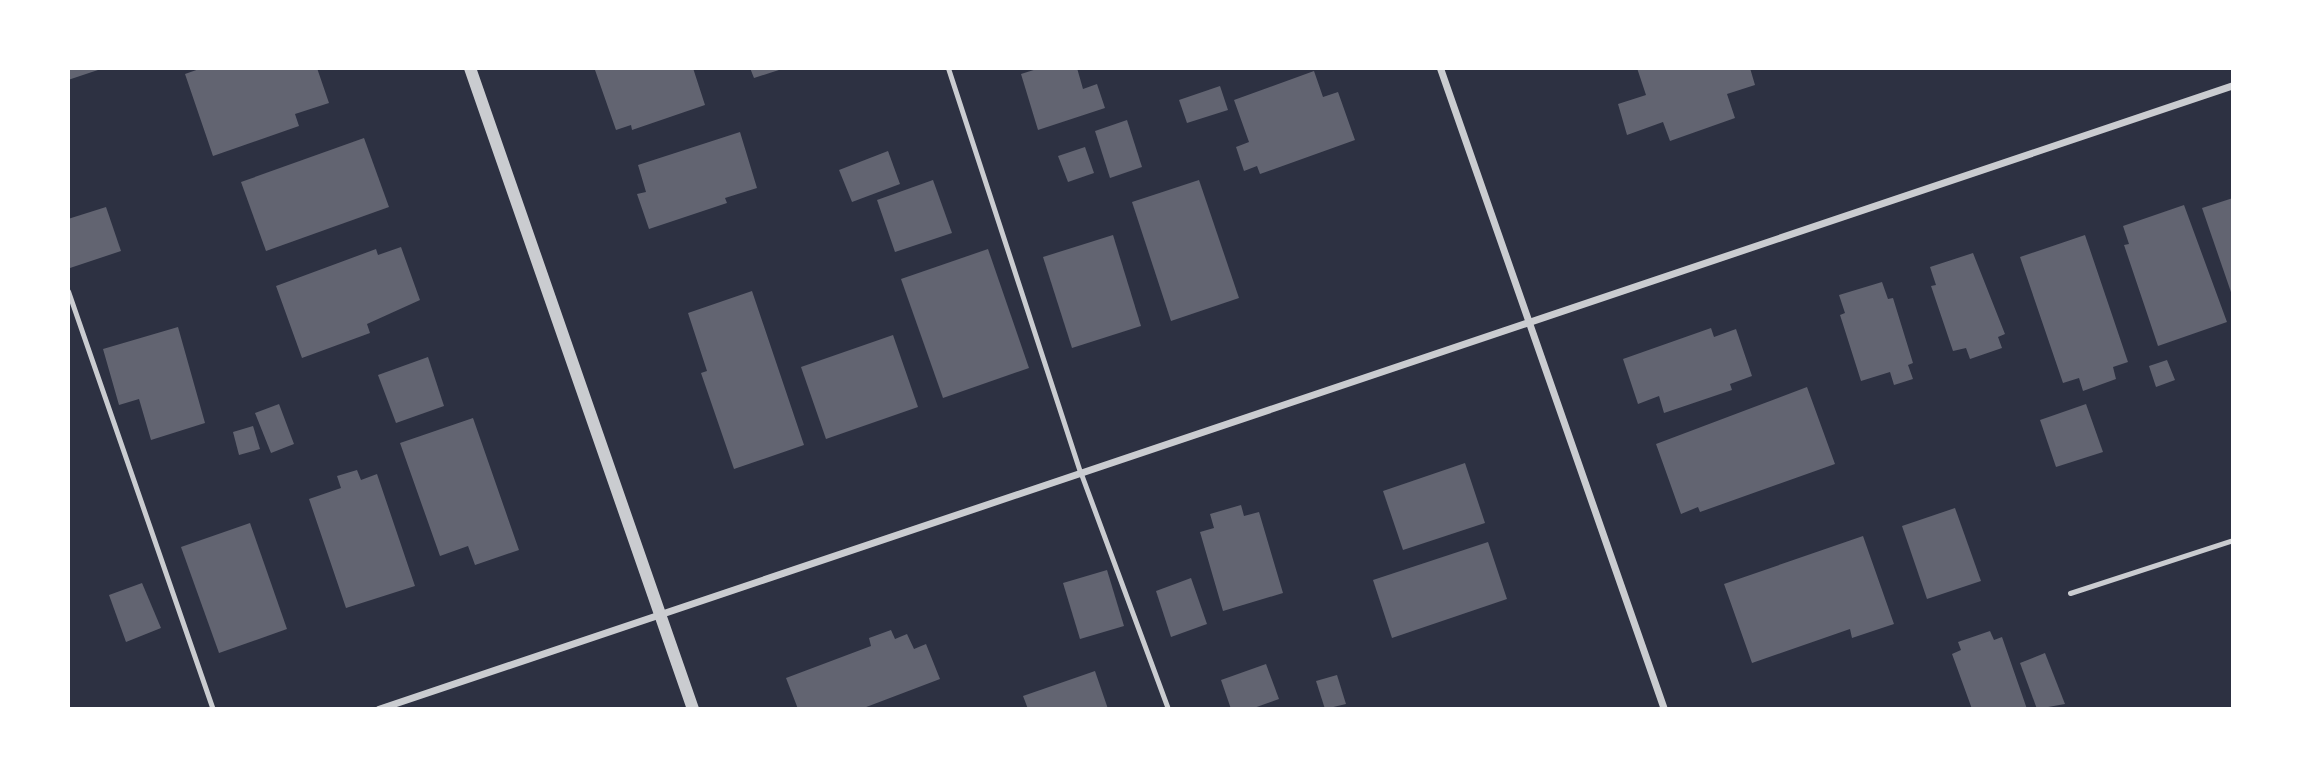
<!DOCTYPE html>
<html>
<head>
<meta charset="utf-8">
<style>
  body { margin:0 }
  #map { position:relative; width:2301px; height:777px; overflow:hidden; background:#2d3142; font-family:Montserrat,sans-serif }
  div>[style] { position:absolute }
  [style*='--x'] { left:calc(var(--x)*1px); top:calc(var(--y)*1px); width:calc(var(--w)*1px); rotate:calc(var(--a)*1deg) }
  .building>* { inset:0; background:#626471 }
  .service>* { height:5px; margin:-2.5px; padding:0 2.5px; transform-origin:2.5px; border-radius:2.5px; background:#caccd0 }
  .minor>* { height:7px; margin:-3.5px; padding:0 3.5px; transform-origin:3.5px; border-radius:3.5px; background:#caccd0 }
  .tertiary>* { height:12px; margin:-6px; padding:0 6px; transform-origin:6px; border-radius:6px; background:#caccd0 }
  span { translate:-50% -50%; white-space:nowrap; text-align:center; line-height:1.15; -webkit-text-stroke:7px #fff; paint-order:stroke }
  .frame { position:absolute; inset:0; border:70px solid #fff; pointer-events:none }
</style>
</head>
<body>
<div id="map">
  <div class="building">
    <div style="clip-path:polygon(68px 68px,101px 68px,101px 69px,68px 80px)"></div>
    <div style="clip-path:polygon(202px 68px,317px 68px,329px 103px,295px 114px,299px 126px,213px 156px,185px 74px)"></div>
    <div style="clip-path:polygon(599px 68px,693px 68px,705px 105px,632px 130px,631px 125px,616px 130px,595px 70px)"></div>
    <div style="clip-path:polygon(750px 68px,782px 68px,782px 69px,754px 78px)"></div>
    <div style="clip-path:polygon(1040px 68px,1077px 68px,1083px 89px,1097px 84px,1105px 108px,1038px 130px,1021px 74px)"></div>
    <div style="clip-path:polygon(1637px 68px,1750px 68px,1755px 85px,1727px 94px,1735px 118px,1670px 141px,1663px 122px,1627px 135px,1618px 104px,1646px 95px)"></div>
    <div style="clip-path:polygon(1314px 71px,1323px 97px,1338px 92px,1355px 140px,1260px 174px,1257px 166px,1244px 171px,1236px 147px,1249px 142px,1234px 100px)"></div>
    <div style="clip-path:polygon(1220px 86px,1228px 110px,1187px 123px,1179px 100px)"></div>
    <div style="clip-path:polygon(1127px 120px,1142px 167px,1110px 178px,1095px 131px)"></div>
    <div style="clip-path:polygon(740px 132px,757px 188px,725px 198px,727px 203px,649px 229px,637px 194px,646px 192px,638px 165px)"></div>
    <div style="clip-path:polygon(364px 138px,389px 207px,266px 251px,241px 182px)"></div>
    <div style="clip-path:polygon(1085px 147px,1094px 173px,1068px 182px,1058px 156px)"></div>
    <div style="clip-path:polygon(888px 151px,900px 184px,852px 202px,839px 170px)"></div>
    <div style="clip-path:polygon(933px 180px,952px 233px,895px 252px,877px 200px)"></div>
    <div style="clip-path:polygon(1199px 180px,1239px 298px,1171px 321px,1132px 202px)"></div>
    <div style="clip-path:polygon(2233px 198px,2233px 294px,2232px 295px,2202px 208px)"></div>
    <div style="clip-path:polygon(2184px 205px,2227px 322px,2158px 346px,2124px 245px,2129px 244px,2123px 226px)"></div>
    <div style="clip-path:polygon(106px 207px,121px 251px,70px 268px,68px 219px)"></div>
    <div style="clip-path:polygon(1113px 235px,1141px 326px,1072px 348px,1043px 257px)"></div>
    <div style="clip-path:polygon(2085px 235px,2128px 362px,2113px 367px,2116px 379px,2083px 391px,2079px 378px,2063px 383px,2020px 257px)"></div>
    <div style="clip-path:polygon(401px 247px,420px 300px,367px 324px,370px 333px,302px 358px,276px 286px,376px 249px,378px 255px)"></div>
    <div style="clip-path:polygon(988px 249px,1029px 368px,943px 398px,901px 279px)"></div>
    <div style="clip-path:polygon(1973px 253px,2005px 334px,1998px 337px,2002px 348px,1970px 359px,1966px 348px,1953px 351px,1931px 286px,1936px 285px,1930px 267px)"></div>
    <div style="clip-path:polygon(1882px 282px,1888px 299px,1893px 298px,1913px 363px,1908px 365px,1913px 379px,1894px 385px,1890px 372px,1861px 381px,1840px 315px,1845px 313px,1839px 295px)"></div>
    <div style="clip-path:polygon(752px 291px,804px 445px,734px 469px,701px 373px,707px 371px,688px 313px)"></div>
    <div style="clip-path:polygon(178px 327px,205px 423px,151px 440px,139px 399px,119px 405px,103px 349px)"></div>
    <div style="clip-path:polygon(1711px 328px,1714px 337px,1736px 329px,1752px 376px,1730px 384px,1732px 390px,1664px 413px,1659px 396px,1638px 404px,1623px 359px)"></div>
    <div style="clip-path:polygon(893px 335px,918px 407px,826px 439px,801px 367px)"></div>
    <div style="clip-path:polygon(428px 357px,444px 406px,396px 423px,378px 375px)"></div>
    <div style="clip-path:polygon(2167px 360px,2175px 380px,2156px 387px,2149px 366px)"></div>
    <div style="clip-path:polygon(1807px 387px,1835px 464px,1700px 512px,1698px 507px,1681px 514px,1656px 444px)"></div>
    <div style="clip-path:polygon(279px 404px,294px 444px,271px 453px,255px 413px)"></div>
    <div style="clip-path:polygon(2086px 404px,2103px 452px,2056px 467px,2040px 420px)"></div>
    <div style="clip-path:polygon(473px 418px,519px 550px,475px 565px,468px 546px,440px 556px,400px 443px)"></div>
    <div style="clip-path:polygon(253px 426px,260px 449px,239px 455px,233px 432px)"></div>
    <div style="clip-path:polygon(1465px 463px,1485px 523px,1403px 550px,1383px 491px)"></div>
    <div style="clip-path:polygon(357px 470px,361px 480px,377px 474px,415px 586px,346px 608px,309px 499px,341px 488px,337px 476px)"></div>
    <div style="clip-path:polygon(1241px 505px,1244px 516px,1259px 512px,1283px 593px,1223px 611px,1200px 532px,1214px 528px,1210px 514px)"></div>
    <div style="clip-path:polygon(1955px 508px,1981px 581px,1927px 599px,1902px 526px)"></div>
    <div style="clip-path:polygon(250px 523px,287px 629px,219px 653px,181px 547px)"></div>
    <div style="clip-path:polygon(1863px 536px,1894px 624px,1852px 638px,1850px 629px,1752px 663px,1724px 584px)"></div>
    <div style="clip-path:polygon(1488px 542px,1507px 599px,1392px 638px,1373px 580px)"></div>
    <div style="clip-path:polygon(1107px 570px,1124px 626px,1080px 639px,1063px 583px)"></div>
    <div style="clip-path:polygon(1191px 578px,1207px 624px,1171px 637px,1156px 591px)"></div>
    <div style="clip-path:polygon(142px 583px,161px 628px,126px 642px,109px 595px)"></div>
    <div style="clip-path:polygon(891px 630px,895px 639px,907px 634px,914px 649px,926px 644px,940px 679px,861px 709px,798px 709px,786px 678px,871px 646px,869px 638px)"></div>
    <div style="clip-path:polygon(1990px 631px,1994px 640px,2002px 637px,2027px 709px,1972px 709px,1952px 654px,1961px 650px,1958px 642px)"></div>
    <div style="clip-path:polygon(2045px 653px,2065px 704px,2037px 709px,2020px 663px)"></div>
    <div style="clip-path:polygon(1266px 664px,1279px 699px,1251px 709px,1231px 709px,1221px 680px)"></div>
    <div style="clip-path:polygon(1095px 671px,1108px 709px,1028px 709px,1023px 696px)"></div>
    <div style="clip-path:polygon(1337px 675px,1346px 704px,1325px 709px,1316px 681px)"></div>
  </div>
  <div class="service">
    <div style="--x:948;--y:68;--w:424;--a:71.9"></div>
    <div style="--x:1080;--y:471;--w:254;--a:69.7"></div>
    <div style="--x:68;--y:291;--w:442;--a:70.9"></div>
    <div style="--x:2070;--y:593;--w:171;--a:-18"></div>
  </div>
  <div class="minor">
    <div style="--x:1440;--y:68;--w:679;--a:70.74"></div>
    <div style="--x:378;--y:709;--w:1957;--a:-18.59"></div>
  </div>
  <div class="tertiary">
    <div style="--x:470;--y:68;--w:679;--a:70.82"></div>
  </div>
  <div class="frame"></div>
</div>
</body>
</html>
